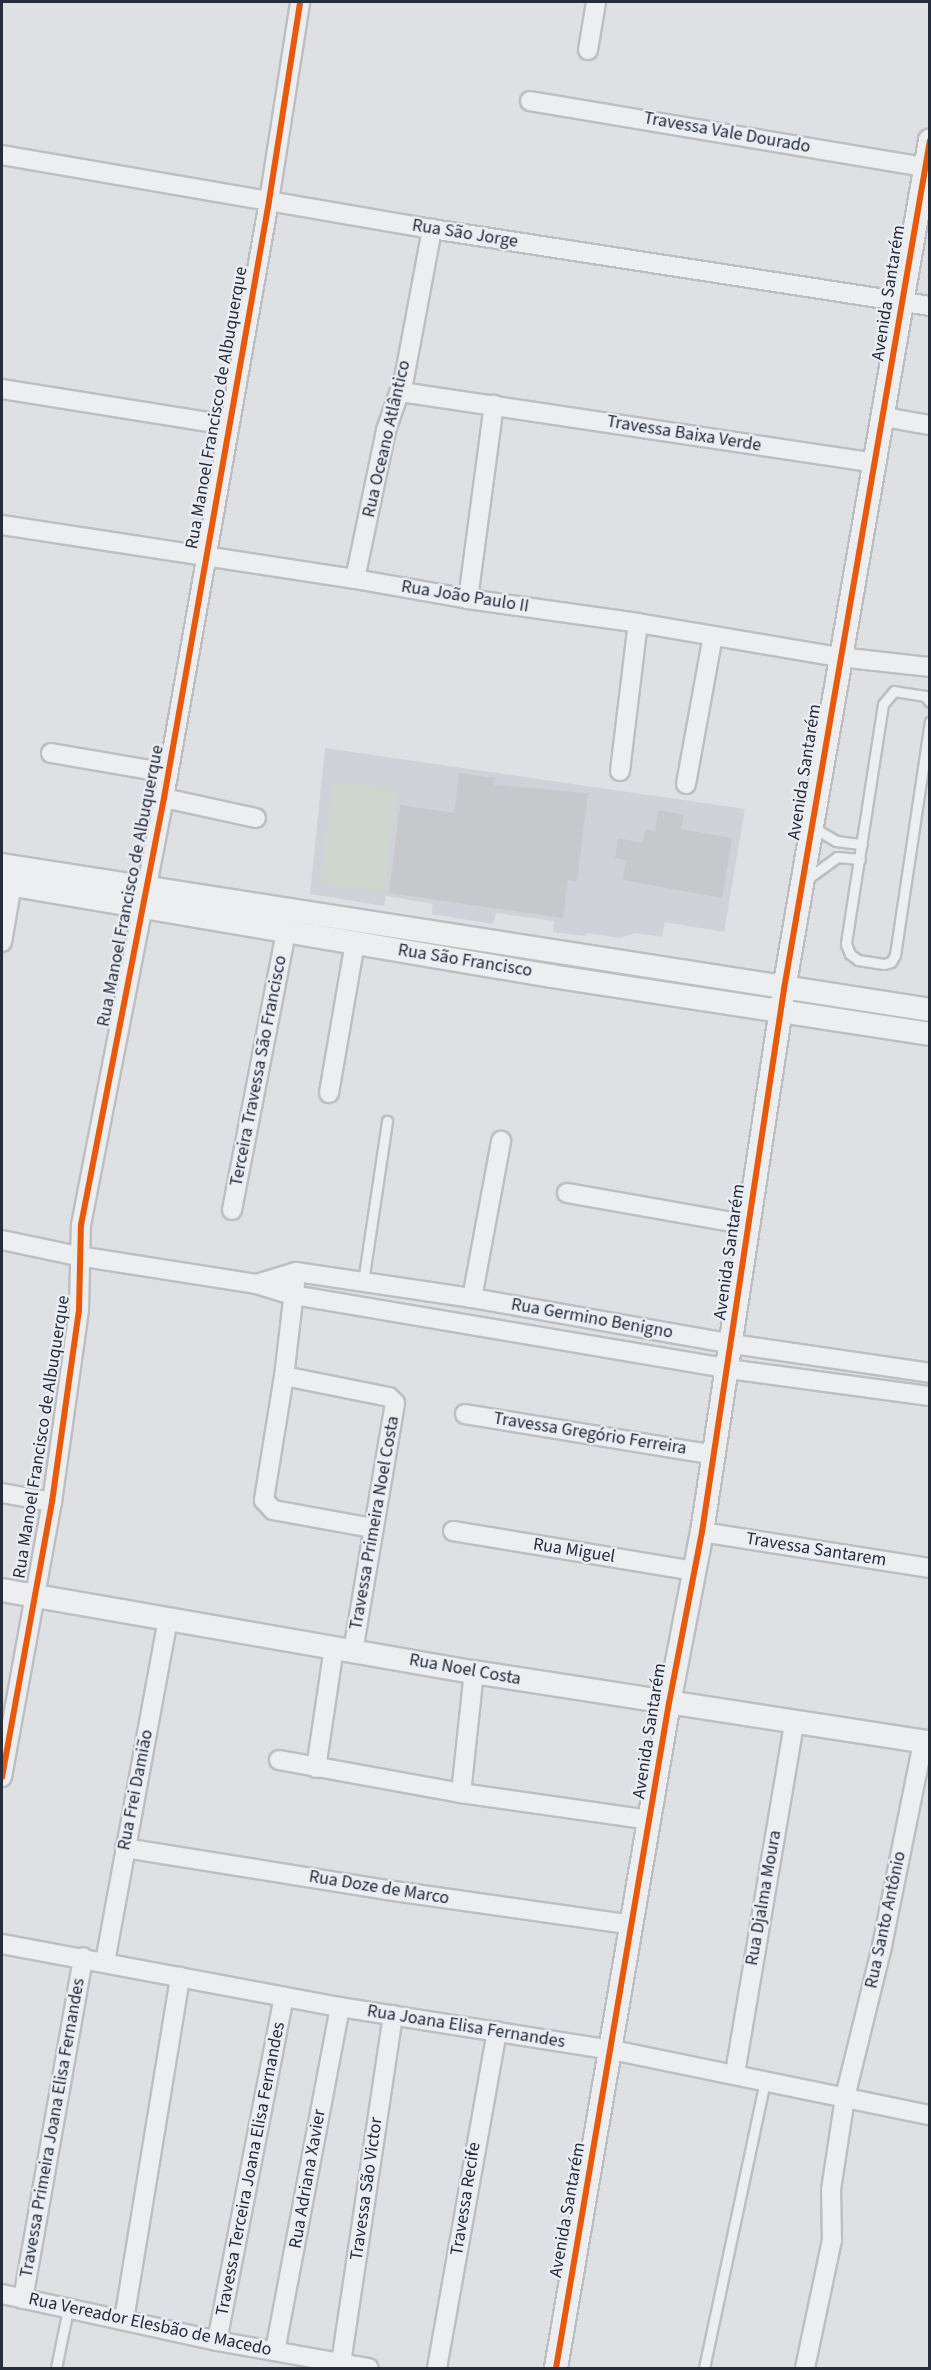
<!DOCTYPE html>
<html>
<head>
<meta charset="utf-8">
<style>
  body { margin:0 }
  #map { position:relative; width:931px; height:2370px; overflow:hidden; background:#dee0e3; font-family:"Source Sans 3",sans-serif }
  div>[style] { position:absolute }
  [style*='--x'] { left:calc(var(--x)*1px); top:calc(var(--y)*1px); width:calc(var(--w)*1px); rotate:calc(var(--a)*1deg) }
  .built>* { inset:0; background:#cfd3d9 }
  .green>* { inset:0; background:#ced7ce }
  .building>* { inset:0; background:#c6c8cb }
  .roads { filter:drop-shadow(2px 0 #bcbec1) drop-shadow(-2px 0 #bcbec1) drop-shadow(0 2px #bcbec1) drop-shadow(0 -2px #bcbec1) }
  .service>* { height:9px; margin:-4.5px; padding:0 4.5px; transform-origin:4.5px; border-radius:4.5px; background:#edeef0 }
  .minor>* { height:18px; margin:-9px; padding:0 9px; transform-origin:9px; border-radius:9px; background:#edeef0 }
  .tertiary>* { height:22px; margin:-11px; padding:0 11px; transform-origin:11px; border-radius:11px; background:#edeef0 }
  .cycleway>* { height:6px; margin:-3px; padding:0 3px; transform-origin:3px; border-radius:3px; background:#e8590c }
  span { translate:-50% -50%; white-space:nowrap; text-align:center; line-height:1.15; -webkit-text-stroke:4.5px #eaeef4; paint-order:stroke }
  .street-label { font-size:18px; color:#252d3b }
  .frame { position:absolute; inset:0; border:3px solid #252d3b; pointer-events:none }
</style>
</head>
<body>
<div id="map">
  <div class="built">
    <div style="clip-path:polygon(325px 748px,745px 809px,724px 932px,665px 922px,662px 937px,635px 933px,620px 938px,587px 933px,586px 936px,553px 932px,554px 921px,496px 913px,493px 924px,432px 914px,433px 904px,386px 896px,384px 906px,310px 894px)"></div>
  </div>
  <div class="green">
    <div style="clip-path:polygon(333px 781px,396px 790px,383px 892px,320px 884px)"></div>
  </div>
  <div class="building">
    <div style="clip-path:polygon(459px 773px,495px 778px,494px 785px,588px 793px,577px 881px,568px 880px,563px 918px,389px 893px,400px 805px,454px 813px)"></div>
    <div style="clip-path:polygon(658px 810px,684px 815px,681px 829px,732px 838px,722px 898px,623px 880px,626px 860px,615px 858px,618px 838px,643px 843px,645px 829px,655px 831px)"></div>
  </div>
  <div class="roads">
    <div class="service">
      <div style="--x:930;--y:702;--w:8;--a:-130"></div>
      <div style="--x:925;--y:696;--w:31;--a:-171"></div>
      <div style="--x:894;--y:691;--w:17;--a:130"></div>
      <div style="--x:883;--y:704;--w:243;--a:98.8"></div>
      <div style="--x:846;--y:944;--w:11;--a:68"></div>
      <div style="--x:850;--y:954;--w:10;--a:37"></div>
      <div style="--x:858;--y:960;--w:26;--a:9"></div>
      <div style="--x:884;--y:964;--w:7;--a:-16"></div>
      <div style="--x:891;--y:962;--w:8;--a:-60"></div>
      <div style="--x:895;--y:955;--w:236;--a:-81.5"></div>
      <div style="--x:812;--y:827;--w:28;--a:30"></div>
      <div style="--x:836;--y:841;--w:26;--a:7"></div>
      <div style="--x:807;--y:879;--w:37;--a:-36"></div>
      <div style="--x:837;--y:857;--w:23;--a:5"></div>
      <div style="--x:363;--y:1282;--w:163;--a:-81.5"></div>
      <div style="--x:56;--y:2368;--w:60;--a:-78.5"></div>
      <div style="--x:704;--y:2368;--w:294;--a:-78"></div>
    </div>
    <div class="minor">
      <div style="--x:588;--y:50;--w:49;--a:-80.5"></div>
      <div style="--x:530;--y:101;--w:399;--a:9.5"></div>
      <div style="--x:2;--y:155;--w:436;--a:9.8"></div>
      <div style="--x:432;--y:229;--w:504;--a:8.79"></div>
      <div style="--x:2;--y:389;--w:229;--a:9.1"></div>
      <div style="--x:401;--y:392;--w:478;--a:8.5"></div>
      <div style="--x:884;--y:417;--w:47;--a:9.9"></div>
      <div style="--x:2;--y:525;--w:357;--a:8.7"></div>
      <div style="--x:355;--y:579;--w:115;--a:10"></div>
      <div style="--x:468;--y:599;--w:172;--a:8"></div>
      <div style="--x:638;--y:623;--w:204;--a:9.6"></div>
      <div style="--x:839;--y:657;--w:92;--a:6.3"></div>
      <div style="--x:355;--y:579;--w:152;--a:-78.2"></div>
      <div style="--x:386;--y:430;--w:54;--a:-70.6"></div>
      <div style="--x:404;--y:379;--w:153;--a:-79.4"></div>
      <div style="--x:468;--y:599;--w:196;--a:-82.4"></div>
      <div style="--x:51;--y:753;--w:119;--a:9.7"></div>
      <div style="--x:620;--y:771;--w:149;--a:-83.1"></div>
      <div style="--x:686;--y:784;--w:150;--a:-79.7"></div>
      <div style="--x:164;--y:798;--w:94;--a:12.3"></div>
      <div style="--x:2;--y:942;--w:59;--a:-80.2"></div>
      <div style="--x:329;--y:1093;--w:152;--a:-80.2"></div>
      <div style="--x:567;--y:1193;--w:185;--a:10"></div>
      <div style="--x:232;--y:1210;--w:284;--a:-79"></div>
      <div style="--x:2;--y:1240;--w:78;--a:11.9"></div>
      <div style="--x:78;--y:1256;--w:180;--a:8.9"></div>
      <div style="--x:256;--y:1284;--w:39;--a:17"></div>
      <div style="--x:293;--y:1295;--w:442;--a:9.6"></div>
      <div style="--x:729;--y:1369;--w:203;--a:7.7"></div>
      <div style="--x:295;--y:1283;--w:94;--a:96.7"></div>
      <div style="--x:284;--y:1376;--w:126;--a:99.2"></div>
      <div style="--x:264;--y:1500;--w:13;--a:48"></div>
      <div style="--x:273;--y:1510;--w:101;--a:10.3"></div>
      <div style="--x:256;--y:1284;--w:42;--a:-16.7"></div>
      <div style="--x:296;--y:1272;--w:178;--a:8.4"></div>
      <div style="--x:472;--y:1298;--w:264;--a:10"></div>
      <div style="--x:732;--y:1344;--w:200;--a:8.3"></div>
      <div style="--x:472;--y:1298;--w:160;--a:-79.5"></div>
      <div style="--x:284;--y:1376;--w:107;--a:11.3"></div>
      <div style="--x:389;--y:1397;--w:8;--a:45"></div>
      <div style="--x:395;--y:1403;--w:252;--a:99.6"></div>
      <div style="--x:465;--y:1414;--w:253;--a:9.3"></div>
      <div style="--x:2;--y:1493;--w:51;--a:10.2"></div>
      <div style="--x:453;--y:1531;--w:244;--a:9.4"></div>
      <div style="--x:702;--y:1532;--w:231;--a:9"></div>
      <div style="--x:279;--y:1760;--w:185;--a:10.3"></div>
      <div style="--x:461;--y:1793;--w:192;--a:8.1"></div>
      <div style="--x:316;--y:1768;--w:121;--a:-81.5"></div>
      <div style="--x:2;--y:1777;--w:280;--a:-79.7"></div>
      <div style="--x:52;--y:1502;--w:194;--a:-82"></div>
      <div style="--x:79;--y:1310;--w:85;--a:-88.7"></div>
      <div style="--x:81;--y:1225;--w:435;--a:-79"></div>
      <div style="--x:164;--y:798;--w:606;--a:-80.02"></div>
      <div style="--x:269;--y:201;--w:201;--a:-81.1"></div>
      <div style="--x:461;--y:1793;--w:122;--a:-83.9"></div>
      <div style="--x:125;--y:1848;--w:265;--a:9.1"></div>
      <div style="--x:387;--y:1890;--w:248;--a:8.1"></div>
      <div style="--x:2;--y:1944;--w:344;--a:10.6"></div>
      <div style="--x:340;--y:2007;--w:275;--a:9"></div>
      <div style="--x:612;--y:2050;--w:325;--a:11.6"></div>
      <div style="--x:105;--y:1962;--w:349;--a:-79.6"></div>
      <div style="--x:735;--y:2073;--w:354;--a:-80.4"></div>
      <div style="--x:2;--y:2294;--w:220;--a:12.3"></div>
      <div style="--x:217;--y:2341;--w:154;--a:10.1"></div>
      <div style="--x:23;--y:2299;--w:347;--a:-80"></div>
      <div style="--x:124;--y:2320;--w:348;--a:-80.7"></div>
      <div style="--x:217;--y:2341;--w:350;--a:-79"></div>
      <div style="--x:275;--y:2351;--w:350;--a:-79.3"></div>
      <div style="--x:341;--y:2363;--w:352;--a:-81.5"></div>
      <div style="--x:437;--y:2368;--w:342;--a:-79.9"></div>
      <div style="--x:805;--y:2368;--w:131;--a:-78.1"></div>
      <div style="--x:832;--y:2240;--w:50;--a:-91.1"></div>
      <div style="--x:831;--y:2190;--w:94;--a:-81.4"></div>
      <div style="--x:845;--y:2097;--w:155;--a:-76.2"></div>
      <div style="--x:882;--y:1946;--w:208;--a:-78.6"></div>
    </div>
    <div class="tertiary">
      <div style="--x:2;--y:865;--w:939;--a:8.88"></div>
      <div style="--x:2;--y:883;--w:557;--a:9.61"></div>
      <div style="--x:551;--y:976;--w:383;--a:8.7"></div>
      <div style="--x:2;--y:1590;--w:479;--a:9.9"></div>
      <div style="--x:474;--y:1672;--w:461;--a:8.8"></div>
      <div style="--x:556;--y:2368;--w:675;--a:-80.36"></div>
      <div style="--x:669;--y:1703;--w:174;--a:-79.1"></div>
      <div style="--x:702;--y:1532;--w:549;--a:-81.41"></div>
      <div style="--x:784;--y:989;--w:861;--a:-80.24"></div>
    </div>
  </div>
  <div class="cycleway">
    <div style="--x:2;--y:1777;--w:280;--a:-79.7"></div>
    <div style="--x:52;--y:1502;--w:194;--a:-82"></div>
    <div style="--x:79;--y:1310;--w:85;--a:-88.7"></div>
    <div style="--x:81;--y:1225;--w:435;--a:-79"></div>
    <div style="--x:164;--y:798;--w:606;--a:-80.02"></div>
    <div style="--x:269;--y:201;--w:201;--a:-81.1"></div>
    <div style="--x:556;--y:2368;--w:675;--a:-80.36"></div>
    <div style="--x:669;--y:1703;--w:174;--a:-79.1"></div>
    <div style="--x:702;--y:1532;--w:549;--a:-81.41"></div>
    <div style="--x:784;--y:989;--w:861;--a:-80.24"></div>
  </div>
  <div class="street-label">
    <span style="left:727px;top:133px;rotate:10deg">Travessa Vale Dourado</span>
    <span style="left:465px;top:234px;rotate:9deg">Rua São Jorge</span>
    <span style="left:889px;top:293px;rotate:-81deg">Avenida Santarém</span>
    <span style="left:217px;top:408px;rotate:-80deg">Rua Manoel Francisco de Albuquerque</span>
    <span style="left:684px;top:434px;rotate:9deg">Travessa Baixa Verde</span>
    <span style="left:387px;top:439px;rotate:-77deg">Rua Oceano Atlântico</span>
    <span style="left:465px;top:597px;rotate:9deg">Rua João Paulo II</span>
    <span style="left:805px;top:772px;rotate:-81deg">Avenida Santarém</span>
    <span style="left:131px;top:886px;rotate:-79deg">Rua Manoel Francisco de Albuquerque</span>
    <span style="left:465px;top:961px;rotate:9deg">Rua São Francisco</span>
    <span style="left:259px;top:1071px;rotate:-79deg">Terceira Travessa São Francisco</span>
    <span style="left:730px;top:1252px;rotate:-82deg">Avenida Santarém</span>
    <span style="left:592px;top:1319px;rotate:10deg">Rua Germino Benigno</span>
    <span style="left:590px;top:1434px;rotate:9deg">Travessa Gregório Ferreira</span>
    <span style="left:42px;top:1437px;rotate:-81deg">Rua Manoel Francisco de Albuquerque</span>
    <span style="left:375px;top:1523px;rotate:-80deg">Travessa Primeira Noel Costa</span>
    <span style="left:816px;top:1550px;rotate:9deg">Travessa Santarem</span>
    <span style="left:574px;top:1551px;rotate:9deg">Rua Miguel</span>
    <span style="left:465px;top:1670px;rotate:10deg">Rua Noel Costa</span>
    <span style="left:650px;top:1731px;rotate:-81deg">Avenida Santarém</span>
    <span style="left:136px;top:1790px;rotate:-79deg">Rua Frei Damião</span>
    <span style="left:379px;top:1888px;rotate:9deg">Rua Doze de Marco</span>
    <span style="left:764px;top:1898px;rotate:-80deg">Rua Djalma Moura</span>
    <span style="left:886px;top:1920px;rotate:-78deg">Rua Santo Antônio</span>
    <span style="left:466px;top:2027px;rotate:9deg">Rua Joana Elisa Fernandes</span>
    <span style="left:53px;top:2128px;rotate:-80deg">Travessa Primeira Joana Elisa Fernandes</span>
    <span style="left:251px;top:2169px;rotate:-79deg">Travessa Terceira Joana Elisa Fernandes</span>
    <span style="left:308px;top:2179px;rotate:-80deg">Rua Adriana Xavier</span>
    <span style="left:367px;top:2189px;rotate:-82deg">Travessa São Victor</span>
    <span style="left:466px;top:2199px;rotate:-81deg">Travessa Recife</span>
    <span style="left:568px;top:2210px;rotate:-80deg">Avenida Santarém</span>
    <span style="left:150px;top:2325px;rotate:12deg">Rua Vereador Elesbão de Macedo</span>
  </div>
  <div class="frame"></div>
</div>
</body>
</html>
